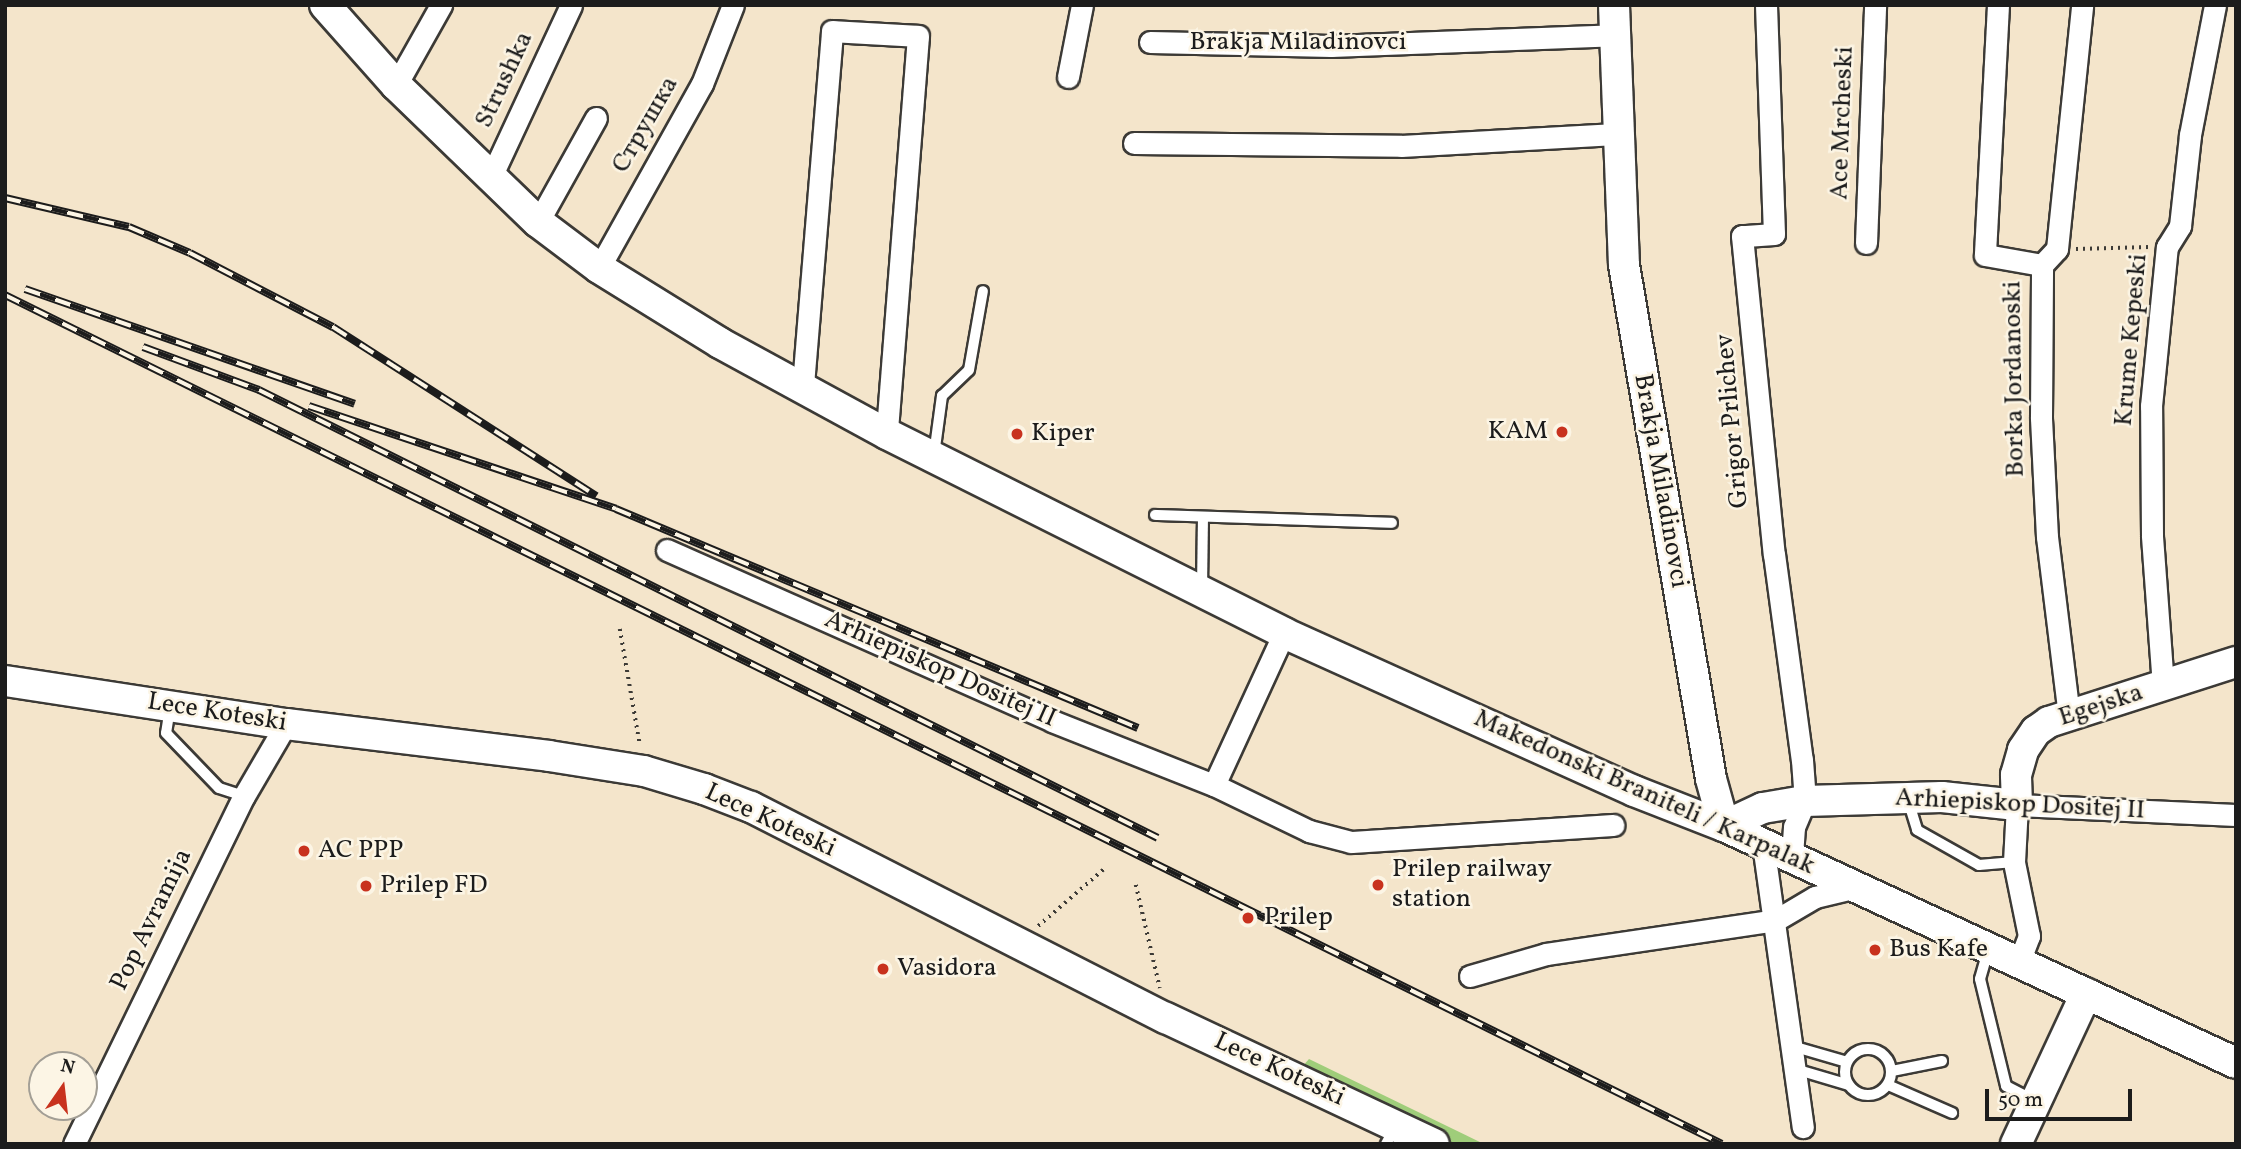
<!DOCTYPE html>
<html>
<head>
<meta charset="utf-8">
<style>
  body { margin:0 }
  #map { position:relative; width:2241px; height:1149px; overflow:hidden; background:#f4e5cb; font-family:Vollkorn,serif }
  div>[style] { position:absolute }
  [style*='--x'] { left:calc(var(--x)*1px); top:calc(var(--y)*1px); width:calc(var(--w)*1px); rotate:calc(var(--a)*1deg) }
  .green>* { inset:0; background:#9fcd7a }
  .path>* { height:3.5px; margin-top:-1.75px; transform-origin:0; background:repeating-linear-gradient(90deg,#3c3a36 0 2px,transparent 0 7px) }
  .roads { filter:drop-shadow(2px 0 #3c3a36) drop-shadow(-2px 0 #3c3a36) drop-shadow(0 2px #3c3a36) drop-shadow(0 -2px #3c3a36) }
  .lane>* { height:10px; margin:-5px; padding:0 5px; transform-origin:5px; border-radius:5px; background:#fff }
  .lane>.ring { margin:-5px; padding:0; box-sizing:content-box; background:none; border:10px solid #fff; border-radius:50% }
  .street>* { height:21px; margin:-10.5px; padding:0 10.5px; transform-origin:10.5px; border-radius:10.5px; background:#fff }
  .secondary>* { height:30px; margin:-15px; padding:0 15px; transform-origin:15px; border-radius:15px; background:#fff }
  .rail>* { height:8px; margin-top:-4px; transform-origin:0; background:repeating-linear-gradient(90deg,#fcf5e5 0 16px,#1c1c1c 0 32px); box-sizing:border-box; border-block:2px solid #1c1c1c }
  .dots>* { width:19px; height:19px; translate:-50% -50%; box-sizing:border-box; border:4px solid #fcf5e5; border-radius:50% }
  span { translate:-50% -50%; white-space:nowrap; text-align:center; line-height:1.15; -webkit-text-stroke:5px #fcf5e5; paint-order:stroke }
  .street-label { font-size:26px; color:#1c1c1c }
  .poi-label { font-size:26px; color:#1c1c1c }
  .right { translate:-100% -50%; text-align:right }
  .left { translate:0 -50%; text-align:left }
  .frame { position:absolute; inset:0; border:7px solid #1c1c1c; pointer-events:none }
  .north { position:absolute; left:28px; top:1051px; width:70px; height:70px; box-sizing:border-box; background:#fcf5e5; border:2px solid #a29e95; border-radius:50%; rotate:14deg; font-size:19px; font-weight:700; line-height:28px; text-align:center; color:#1c1c1c }
  .north::after { content:''; display:block; margin:auto; width:24px; height:32px; background:#c8321e; clip-path:polygon(50% 0,100% 100%,50% 72%,0 100%) }
  .scale { position:absolute; left:1985px; top:1089px; width:147px; height:32px; box-sizing:border-box; border:4px solid #1c1c1c; border-top:0; padding-left:9px; font-size:21px; line-height:24px; white-space:nowrap; color:#1c1c1c; -webkit-text-stroke:5px #fcf5e5; paint-order:stroke }
</style>
</head>
<body>
<div id="map">
  <div class="green">
    <div style="clip-path:polygon(1309px 1059px,1484px 1144px,1434px 1144px,1293px 1077px)"></div>
  </div>
  <div class="path">
    <div style="--x:2076;--y:249;--w:73;--a:-1.6"></div>
    <div style="--x:620;--y:629;--w:118;--a:80.2"></div>
    <div style="--x:1136;--y:885;--w:106;--a:76.9"></div>
    <div style="--x:1038;--y:926;--w:87;--a:-40.8"></div>
  </div>
  <div class="roads">
    <div class="lane">
      <div style="--x:934;--y:455;--w:60;--a:-82.3"></div>
      <div style="--x:942;--y:396;--w:37;--a:-44"></div>
      <div style="--x:969;--y:370;--w:80;--a:-80"></div>
      <div style="--x:1155;--y:515;--w:237;--a:1.9"></div>
      <div style="--x:1202;--y:588;--w:70;--a:-89.2"></div>
      <div style="--x:170;--y:708;--w:25;--a:99"></div>
      <div style="--x:166;--y:733;--w:76;--a:46.1"></div>
      <div style="--x:219;--y:788;--w:26;--a:18"></div>
      <div style="--x:1908;--y:800;--w:31;--a:73"></div>
      <div style="--x:1917;--y:830;--w:71;--a:29.4"></div>
      <div style="--x:1979;--y:865;--w:35;--a:-5"></div>
      <div style="--x:1988;--y:951;--w:29;--a:106"></div>
      <div style="--x:1980;--y:979;--w:110;--a:76.3"></div>
      <div style="--x:2006;--y:1086;--w:30;--a:27"></div>
      <div style="--x:1792;--y:1046;--w:57;--a:16.2"></div>
      <div class="ring" style="left:1845px;top:1049px;width:36px;height:36px"></div>
      <div style="--x:1795;--y:1069;--w:56;--a:16.5"></div>
      <div style="--x:1892;--y:1071;--w:51;--a:-11.3"></div>
      <div style="--x:1888;--y:1085;--w:70;--a:23.6"></div>
      <div style="--x:1386;--y:1144;--w:19;--a:-62"></div>
    </div>
    <div class="street">
      <div style="--x:1766;--y:5;--w:229;--a:88"></div>
      <div style="--x:1774;--y:234;--w:32;--a:176"></div>
      <div style="--x:1742;--y:236;--w:320;--a:84.3"></div>
      <div style="--x:1774;--y:554;--w:208;--a:82.3"></div>
      <div style="--x:1802;--y:760;--w:41;--a:85.8"></div>
      <div style="--x:1805;--y:801;--w:28;--a:113"></div>
      <div style="--x:1794;--y:827;--w:30;--a:94"></div>
      <div style="--x:1998;--y:5;--w:250;--a:93"></div>
      <div style="--x:1985;--y:255;--w:58;--a:10"></div>
      <div style="--x:1150;--y:42;--w:181;--a:1.3"></div>
      <div style="--x:1331;--y:46;--w:283;--a:-2.2"></div>
      <div style="--x:1068;--y:77;--w:73;--a:-79"></div>
      <div style="--x:396;--y:85;--w:92;--a:-60.6"></div>
      <div style="--x:1134;--y:143;--w:267;--a:0.6"></div>
      <div style="--x:1401;--y:146;--w:215;--a:-3.2"></div>
      <div style="--x:490;--y:179;--w:192;--a:-65"></div>
      <div style="--x:538;--y:222;--w:119;--a:-60.9"></div>
      <div style="--x:1866;--y:243;--w:238;--a:-87.8"></div>
      <div style="--x:599;--y:268;--w:211;--a:-60.8"></div>
      <div style="--x:702;--y:84;--w:85;--a:-68.6"></div>
      <div style="--x:803;--y:385;--w:355;--a:-85.3"></div>
      <div style="--x:832;--y:31;--w:86;--a:3.3"></div>
      <div style="--x:918;--y:36;--w:399;--a:94.5"></div>
      <div style="--x:667;--y:550;--w:421;--a:23.9"></div>
      <div style="--x:1052;--y:721;--w:174;--a:21.6"></div>
      <div style="--x:1214;--y:785;--w:106;--a:25.8"></div>
      <div style="--x:1309;--y:831;--w:43;--a:14.7"></div>
      <div style="--x:1351;--y:842;--w:263;--a:-3.7"></div>
      <div style="--x:2163;--y:686;--w:151;--a:-94.2"></div>
      <div style="--x:2152;--y:535;--w:129;--a:-90.4"></div>
      <div style="--x:2151;--y:406;--w:160;--a:-84.3"></div>
      <div style="--x:2167;--y:247;--w:25;--a:-58"></div>
      <div style="--x:2180;--y:226;--w:92;--a:-83.7"></div>
      <div style="--x:2190;--y:135;--w:132;--a:-79.1"></div>
      <div style="--x:2069;--y:716;--w:180;--a:-97"></div>
      <div style="--x:2047;--y:537;--w:120;--a:-92.9"></div>
      <div style="--x:2041;--y:417;--w:152;--a:-89.6"></div>
      <div style="--x:2042;--y:265;--w:22;--a:-47"></div>
      <div style="--x:2057;--y:249;--w:245;--a:-84.1"></div>
      <div style="--x:1214;--y:785;--w:167;--a:-65.3"></div>
      <div style="--x:1763;--y:844;--w:286;--a:82"></div>
      <div style="--x:2019;--y:962;--w:28;--a:-69"></div>
      <div style="--x:2029;--y:936;--w:76;--a:-101.5"></div>
      <div style="--x:2014;--y:862;--w:57;--a:-87"></div>
      <div style="--x:2017;--y:805;--w:219;--a:2.6"></div>
      <div style="--x:1470;--y:976;--w:79;--a:-16.1"></div>
      <div style="--x:1546;--y:954;--w:232;--a:-8.4"></div>
      <div style="--x:1776;--y:920;--w:45;--a:-30.5"></div>
      <div style="--x:1815;--y:897;--w:43;--a:-13.4"></div>
      <div style="--x:74;--y:1144;--w:387;--a:-64"></div>
      <div style="--x:244;--y:796;--w:83;--a:-59.7"></div>
    </div>
    <div class="secondary">
      <div style="--x:325;--y:5;--w:107;--a:48.4"></div>
      <div style="--x:396;--y:85;--w:197;--a:44"></div>
      <div style="--x:538;--y:222;--w:76;--a:37"></div>
      <div style="--x:599;--y:268;--w:142;--a:31.8"></div>
      <div style="--x:720;--y:343;--w:190;--a:28.6"></div>
      <div style="--x:887;--y:434;--w:444;--a:26.6"></div>
      <div style="--x:1284;--y:633;--w:384;--a:24.3"></div>
      <div style="--x:1634;--y:791;--w:97;--a:21.3"></div>
      <div style="--x:1724;--y:826;--w:564;--a:24.84"></div>
      <div style="--x:1614;--y:5;--w:260;--a:87.8"></div>
      <div style="--x:1624;--y:265;--w:521;--a:80.39"></div>
      <div style="--x:1711;--y:779;--w:49;--a:74.5"></div>
      <div style="--x:5;--y:681;--w:284;--a:8.7"></div>
      <div style="--x:286;--y:724;--w:265;--a:6.9"></div>
      <div style="--x:549;--y:756;--w:96;--a:9"></div>
      <div style="--x:644;--y:771;--w:63;--a:16.7"></div>
      <div style="--x:704;--y:789;--w:50;--a:21"></div>
      <div style="--x:751;--y:807;--w:466;--a:27"></div>
      <div style="--x:1166;--y:1018;--w:296;--a:25.2"></div>
      <div style="--x:1724;--y:826;--w:43;--a:-24.8"></div>
      <div style="--x:1763;--y:808;--w:43;--a:-9.5"></div>
      <div style="--x:1805;--y:801;--w:137;--a:-1.7"></div>
      <div style="--x:1942;--y:797;--w:75;--a:6.1"></div>
      <div style="--x:2017;--y:805;--w:30;--a:-92"></div>
      <div style="--x:2016;--y:775;--w:26;--a:-74"></div>
      <div style="--x:2023;--y:750;--w:23;--a:-56"></div>
      <div style="--x:2036;--y:731;--w:16;--a:-35"></div>
      <div style="--x:2049;--y:722;--w:196;--a:-17.8"></div>
      <div style="--x:2016;--y:1144;--w:166;--a:-65"></div>
    </div>
  </div>
  <div class="rail">
    <div style="--x:5;--y:198;--w:127;--a:13.2"></div>
    <div style="--x:129;--y:227;--w:66;--a:23.1"></div>
    <div style="--x:190;--y:253;--w:161;--a:27.4"></div>
    <div style="--x:333;--y:327;--w:313;--a:32.7"></div>
    <div style="--x:25;--y:289;--w:349;--a:19.2"></div>
    <div style="--x:5;--y:295;--w:1915;--a:26.31"></div>
    <div style="--x:143;--y:347;--w:124;--a:20.3"></div>
    <div style="--x:259;--y:390;--w:1004;--a:26.49"></div>
    <div style="--x:309;--y:406;--w:324;--a:18.5"></div>
    <div style="--x:616;--y:509;--w:566;--a:22.76"></div>
  </div>
  <div class="dots">
    <div style="left:1562px;top:432px;background:#c8321e"></div>
    <div style="left:1017px;top:434px;background:#c8321e"></div>
    <div style="left:304px;top:851px;background:#c8321e"></div>
    <div style="left:1378px;top:885px;background:#c8321e"></div>
    <div style="left:366px;top:886px;background:#c8321e"></div>
    <div style="left:1248px;top:918px;background:#c8321e"></div>
    <div style="left:1875px;top:950px;background:#c8321e"></div>
    <div style="left:883px;top:969px;background:#c8321e"></div>
  </div>
  <div class="street-label">
    <span style="left:1298px;top:43px">Brakja Miladinovci</span>
    <span style="left:505px;top:80px;rotate:-65deg">Strushka</span>
    <span style="left:1843px;top:123px;rotate:-88deg">Ace Mrcheski</span>
    <span style="left:646px;top:125px;rotate:-60deg">Струшка</span>
    <span style="left:2132px;top:340px;rotate:-85deg">Krume Kepeski</span>
    <span style="left:2015px;top:379px;rotate:-91deg">Borka Jordanoski</span>
    <span style="left:1733px;top:421px;rotate:-95deg">Grigor Prlichev</span>
    <span style="left:1660px;top:481px;rotate:80deg">Brakja Miladinovci</span>
    <span style="left:940px;top:670px;rotate:24deg">Arhiepiskop Dositej II</span>
    <span style="left:2101px;top:706px;rotate:-18deg">Egejska</span>
    <span style="left:217px;top:713px;rotate:9deg">Lece Koteski</span>
    <span style="left:1644px;top:793px;rotate:24deg">Makedonski Braniteli / Karpalak</span>
    <span style="left:2020px;top:805px;rotate:3deg">Arhiepiskop Dositej II</span>
    <span style="left:770px;top:821px;rotate:25deg">Lece Koteski</span>
    <span style="left:152px;top:920px;rotate:-64deg">Pop Avramija</span>
    <span style="left:1279px;top:1070px;rotate:25deg">Lece Koteski</span>
  </div>
  <div class="poi-label">
    <span class="right" style="left:1548px;top:432px">KAM</span>
    <span class="left" style="left:1031px;top:434px">Kiper</span>
    <span class="left" style="left:318px;top:851px">АС РРР</span>
    <span class="left" style="left:1392px;top:885px">Prilep railway<br>station</span>
    <span class="left" style="left:380px;top:886px">Prilep FD</span>
    <span class="left" style="left:1264px;top:918px">Prilep</span>
    <span class="left" style="left:1889px;top:950px">Bus Kafe</span>
    <span class="left" style="left:897px;top:969px">Vasidora</span>
  </div>
  <div class="frame"></div>
  <div class="north">N</div>
  <div class="scale">50 m</div>
</div>
</body>
</html>
